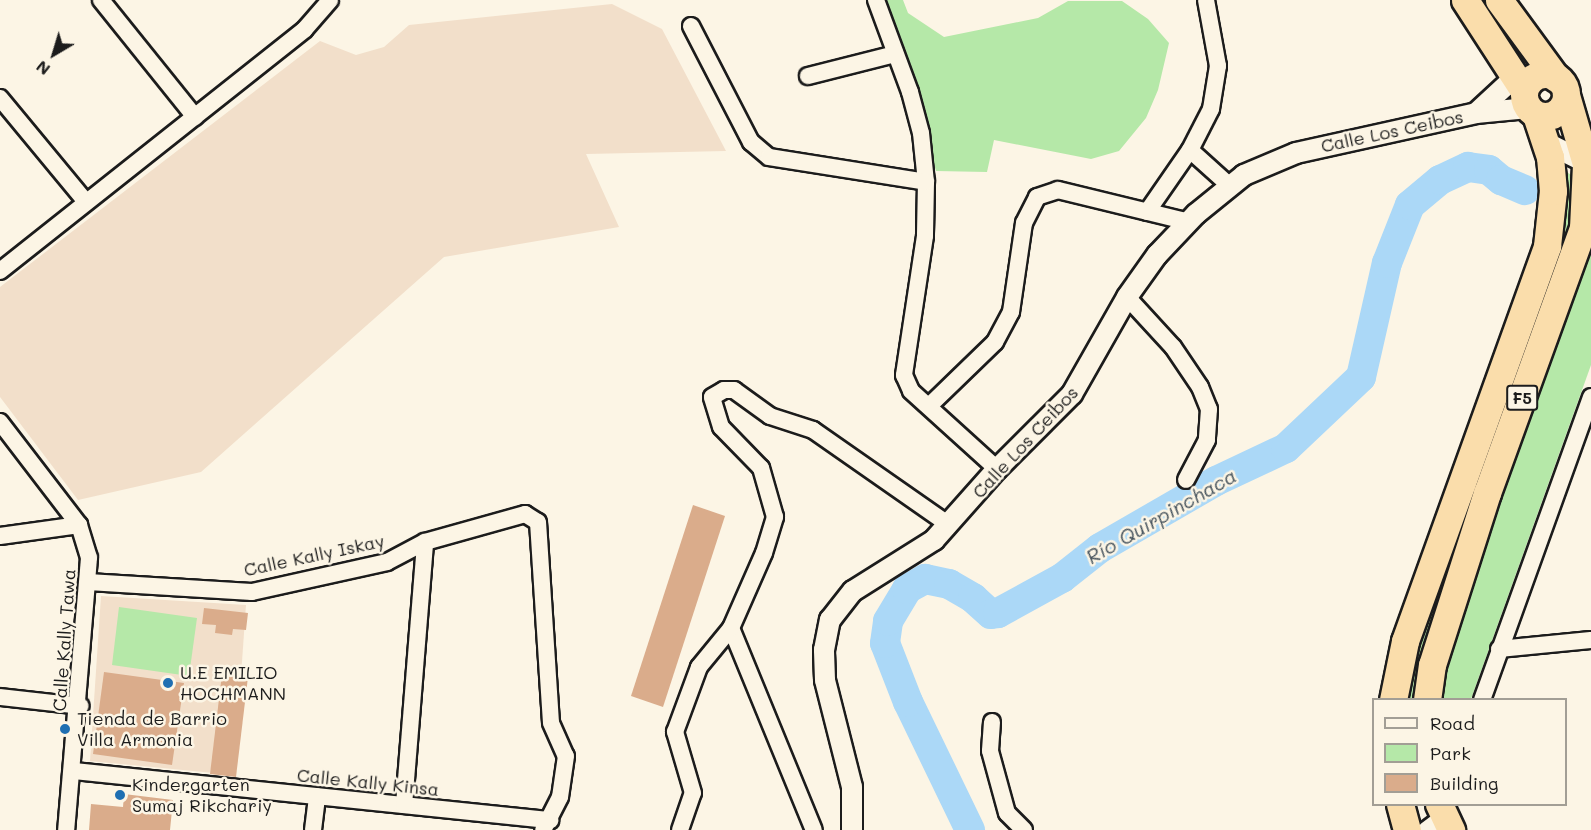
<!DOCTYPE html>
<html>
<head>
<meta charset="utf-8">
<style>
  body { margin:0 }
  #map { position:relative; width:1591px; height:830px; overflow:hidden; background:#fcf5e5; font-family:Mali,sans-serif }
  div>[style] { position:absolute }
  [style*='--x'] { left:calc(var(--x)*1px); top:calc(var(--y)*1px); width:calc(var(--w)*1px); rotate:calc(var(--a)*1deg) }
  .built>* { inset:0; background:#f2dfca }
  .green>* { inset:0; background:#b5e8a8 }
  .river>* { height:30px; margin:-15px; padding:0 15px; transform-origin:15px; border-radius:15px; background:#abd8f7 }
  .building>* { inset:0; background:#daac8b }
  .roads { filter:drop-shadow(2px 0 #1c1c1c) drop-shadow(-2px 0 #1c1c1c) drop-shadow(0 2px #1c1c1c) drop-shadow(0 -2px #1c1c1c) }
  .minor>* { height:16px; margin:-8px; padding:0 8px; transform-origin:8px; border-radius:8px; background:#fcf5e5 }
  .tertiary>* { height:20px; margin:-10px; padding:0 10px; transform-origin:10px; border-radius:10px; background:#fcf5e5 }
  .trunk>* { height:27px; margin:-13.5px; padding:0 13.5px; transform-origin:13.5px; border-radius:13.5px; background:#faddab }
  .trunk>.ring { margin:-13.5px; padding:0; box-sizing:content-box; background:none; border:27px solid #faddab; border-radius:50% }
  .dots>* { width:16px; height:16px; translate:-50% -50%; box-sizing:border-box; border:3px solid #fcf5e5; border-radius:50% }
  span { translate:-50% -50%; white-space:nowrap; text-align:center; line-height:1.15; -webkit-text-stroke:5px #fcf5e5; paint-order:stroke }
  .shield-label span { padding:2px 4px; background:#fcf5e5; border:2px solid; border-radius:4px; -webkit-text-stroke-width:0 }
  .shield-label { font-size:16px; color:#1c1c1c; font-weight:700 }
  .street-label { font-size:18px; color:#1c1c1c }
  .poi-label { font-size:18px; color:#1c1c1c }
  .left { translate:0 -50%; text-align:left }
  .water-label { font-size:20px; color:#47545e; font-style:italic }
  .legend { position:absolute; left:1372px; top:698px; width:195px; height:108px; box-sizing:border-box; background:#fcf5e5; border:2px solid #a29e95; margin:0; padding:8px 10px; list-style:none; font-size:18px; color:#1c1c1c }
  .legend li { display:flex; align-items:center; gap:12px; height:30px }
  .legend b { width:30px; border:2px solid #a29e95 }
  .north { position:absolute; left:24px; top:24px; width:60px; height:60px; -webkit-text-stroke:4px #fcf5e5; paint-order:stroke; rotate:218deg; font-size:16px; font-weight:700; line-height:24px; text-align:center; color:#1c1c1c }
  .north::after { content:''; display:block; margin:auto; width:21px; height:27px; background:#1c1c1c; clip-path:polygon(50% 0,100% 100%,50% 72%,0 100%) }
</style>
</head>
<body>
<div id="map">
  <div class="built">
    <div style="clip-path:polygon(612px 4px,662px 29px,726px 151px,586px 154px,619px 227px,444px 257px,201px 472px,78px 500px,0 397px,0 287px,320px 41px,356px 55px,384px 47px,409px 25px)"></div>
    <div style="clip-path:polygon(101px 596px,246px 605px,234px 775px,90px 761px)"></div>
  </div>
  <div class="green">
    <div style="clip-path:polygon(884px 0,903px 0,908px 13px,944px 37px,1038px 18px,1068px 1px,1122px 1px,1148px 19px,1169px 43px,1158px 90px,1146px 118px,1119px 151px,1091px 159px,994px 140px,987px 172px,936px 171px)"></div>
    <div style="clip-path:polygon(1561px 168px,1574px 177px,1571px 229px,1416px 699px,1402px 700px,1405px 677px)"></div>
    <div style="clip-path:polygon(1591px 242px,1591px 365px,1471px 699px,1437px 700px,1439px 674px,1509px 464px)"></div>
    <div style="clip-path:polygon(119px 607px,197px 618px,189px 676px,112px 665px)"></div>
  </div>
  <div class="river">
    <div style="--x:970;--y:830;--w:142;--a:-115.8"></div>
    <div style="--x:908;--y:702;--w:63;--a:-111.3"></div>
    <div style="--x:885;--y:643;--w:22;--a:-82"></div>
    <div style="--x:888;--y:621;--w:37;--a:-59"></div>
    <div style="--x:907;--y:589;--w:21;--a:-29"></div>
    <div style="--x:925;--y:579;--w:25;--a:12"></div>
    <div style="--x:949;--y:584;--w:28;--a:30"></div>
    <div style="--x:973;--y:598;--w:24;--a:42"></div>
    <div style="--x:991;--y:614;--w:7;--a:-8"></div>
    <div style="--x:998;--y:613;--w:73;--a:-28.7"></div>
    <div style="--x:1062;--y:578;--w:48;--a:-38.3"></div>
    <div style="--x:1100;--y:548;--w:134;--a:-30"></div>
    <div style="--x:1216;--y:481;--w:77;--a:-25.2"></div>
    <div style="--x:1286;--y:448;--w:103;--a:-43.4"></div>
    <div style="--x:1361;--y:377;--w:117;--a:-77.2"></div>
    <div style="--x:1387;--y:263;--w:62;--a:-68.4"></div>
    <div style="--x:1410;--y:205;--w:39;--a:-40"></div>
    <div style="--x:1440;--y:180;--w:31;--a:-25"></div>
    <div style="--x:1468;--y:167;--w:21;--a:8"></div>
    <div style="--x:1489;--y:170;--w:16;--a:40"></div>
    <div style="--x:1501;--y:180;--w:26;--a:23"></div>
  </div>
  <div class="building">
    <div style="clip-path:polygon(693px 505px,725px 516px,663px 707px,631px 696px)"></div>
    <div style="clip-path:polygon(204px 608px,248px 613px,246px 630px,233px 629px,232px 635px,215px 633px,216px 625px,202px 624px)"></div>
    <div style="clip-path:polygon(104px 672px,184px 683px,172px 765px,93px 754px)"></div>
    <div style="clip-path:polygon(222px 674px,248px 677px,236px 777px,210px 774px)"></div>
    <div style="clip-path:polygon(124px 794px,173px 800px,170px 830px,89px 830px,91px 804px,123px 807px)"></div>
  </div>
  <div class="roads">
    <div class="minor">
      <div style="--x:101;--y:0;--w:150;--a:51.2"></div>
      <div style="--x:876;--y:0;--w:98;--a:69.7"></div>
      <div style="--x:910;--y:92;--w:42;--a:75"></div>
      <div style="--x:921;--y:133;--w:49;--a:84.2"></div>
      <div style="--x:926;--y:182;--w:54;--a:91.1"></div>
      <div style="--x:925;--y:236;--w:141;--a:98.6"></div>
      <div style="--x:904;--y:375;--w:17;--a:66"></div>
      <div style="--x:911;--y:391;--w:116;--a:42.2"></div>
      <div style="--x:691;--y:26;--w:131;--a:62.7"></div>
      <div style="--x:751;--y:142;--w:23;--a:40"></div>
      <div style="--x:769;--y:157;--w:159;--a:9"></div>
      <div style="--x:808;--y:76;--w:90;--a:-14.2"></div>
      <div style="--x:0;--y:98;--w:135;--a:50.4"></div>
      <div style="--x:1190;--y:150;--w:54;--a:42"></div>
      <div style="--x:1147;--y:212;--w:75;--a:-55.3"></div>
      <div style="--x:1190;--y:150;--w:46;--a:-62.9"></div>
      <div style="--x:1211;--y:109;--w:44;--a:-80.8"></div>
      <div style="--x:1218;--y:66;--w:67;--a:-100.3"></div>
      <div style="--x:0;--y:271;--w:389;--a:-38.4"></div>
      <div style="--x:305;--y:29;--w:38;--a:-49"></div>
      <div style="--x:1127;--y:297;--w:68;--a:47.4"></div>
      <div style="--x:1173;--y:347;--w:48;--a:56"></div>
      <div style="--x:1200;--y:387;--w:24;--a:68"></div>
      <div style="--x:1209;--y:409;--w:31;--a:94"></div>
      <div style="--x:1207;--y:440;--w:45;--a:117.7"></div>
      <div style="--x:929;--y:406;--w:92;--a:-44.1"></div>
      <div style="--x:995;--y:342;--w:34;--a:-62"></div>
      <div style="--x:1011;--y:312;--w:90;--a:-81.7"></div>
      <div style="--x:1024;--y:223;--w:29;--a:-63"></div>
      <div style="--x:1037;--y:197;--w:22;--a:-18"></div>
      <div style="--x:1058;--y:190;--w:135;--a:13.7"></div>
      <div style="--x:0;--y:422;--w:130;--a:52.5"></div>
      <div style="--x:79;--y:525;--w:34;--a:73"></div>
      <div style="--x:89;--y:558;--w:273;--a:94.8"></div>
      <div style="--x:0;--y:536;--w:80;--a:-7.9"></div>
      <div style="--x:88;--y:582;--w:164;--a:3.5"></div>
      <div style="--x:252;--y:592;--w:138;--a:-12.5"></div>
      <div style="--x:387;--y:562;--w:43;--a:-27.8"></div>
      <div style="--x:425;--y:542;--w:104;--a:-15.6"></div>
      <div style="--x:525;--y:514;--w:15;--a:32"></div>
      <div style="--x:538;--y:522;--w:201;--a:86.3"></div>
      <div style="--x:551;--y:723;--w:36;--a:66"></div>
      <div style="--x:566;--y:756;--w:41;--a:98.3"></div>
      <div style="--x:560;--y:797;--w:37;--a:117"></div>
      <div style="--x:731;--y:628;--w:218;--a:67.7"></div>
      <div style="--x:1499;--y:649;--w:92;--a:-5.6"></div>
      <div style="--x:0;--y:697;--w:81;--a:6.4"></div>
      <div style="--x:1482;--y:700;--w:322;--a:-70.2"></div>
      <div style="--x:992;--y:722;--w:29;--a:94"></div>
      <div style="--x:990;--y:751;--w:64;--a:74.7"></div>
      <div style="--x:1007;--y:813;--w:24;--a:45"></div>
      <div style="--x:74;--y:771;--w:479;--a:5.9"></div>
      <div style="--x:404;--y:805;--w:264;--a:-85.4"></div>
      <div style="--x:313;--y:830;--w:34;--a:-83"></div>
      <div style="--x:680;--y:830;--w:39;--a:-71"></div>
      <div style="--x:693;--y:793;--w:64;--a:-106.4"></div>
      <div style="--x:675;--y:732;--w:69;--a:-69.7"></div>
      <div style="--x:699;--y:667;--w:50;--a:-50.6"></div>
      <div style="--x:731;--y:628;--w:82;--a:-66.3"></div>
      <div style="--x:764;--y:553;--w:38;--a:-73"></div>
      <div style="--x:775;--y:517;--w:51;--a:-105.9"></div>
      <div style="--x:761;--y:468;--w:57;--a:-134.3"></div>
      <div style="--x:721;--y:427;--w:31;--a:-107"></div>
      <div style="--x:712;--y:397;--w:14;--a:-30"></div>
      <div style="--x:724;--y:390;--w:10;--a:0"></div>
      <div style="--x:734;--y:390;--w:44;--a:35.8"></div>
      <div style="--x:770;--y:416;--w:45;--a:18"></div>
      <div style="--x:813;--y:430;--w:166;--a:34.9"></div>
      <div style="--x:1426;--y:830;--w:21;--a:-37"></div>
      <div style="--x:1443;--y:817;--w:10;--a:-73"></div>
    </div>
    <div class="tertiary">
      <div style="--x:1476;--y:113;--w:53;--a:-42.7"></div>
      <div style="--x:1547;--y:143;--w:49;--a:26.6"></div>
      <div style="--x:852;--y:830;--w:43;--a:-90"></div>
      <div style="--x:852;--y:787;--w:110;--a:-104.2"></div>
      <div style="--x:825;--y:680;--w:30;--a:-92"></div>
      <div style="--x:824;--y:650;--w:31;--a:-79"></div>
      <div style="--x:830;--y:620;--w:37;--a:-52"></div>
      <div style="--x:853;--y:591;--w:96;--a:-32.2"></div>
      <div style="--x:934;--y:540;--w:95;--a:-48.4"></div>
      <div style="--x:997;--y:469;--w:106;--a:-45"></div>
      <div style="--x:1072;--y:394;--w:112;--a:-60.4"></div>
      <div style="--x:1127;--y:297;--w:52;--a:-54.5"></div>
      <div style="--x:1157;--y:255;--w:57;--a:-46.4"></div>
      <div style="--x:1196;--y:214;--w:62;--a:-39.1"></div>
      <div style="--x:1244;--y:175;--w:56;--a:-22.9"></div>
      <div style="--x:1296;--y:153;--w:184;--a:-12.5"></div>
      <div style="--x:1476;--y:113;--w:52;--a:-5.5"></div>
    </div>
    <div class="trunk">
      <div style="--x:1465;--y:0;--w:108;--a:57"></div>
      <div style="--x:1499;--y:0;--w:97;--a:53.8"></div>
      <div class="ring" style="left:1524px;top:74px;width:15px;height:15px"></div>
      <div style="--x:1393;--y:700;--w:60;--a:-78.5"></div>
      <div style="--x:1405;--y:641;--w:420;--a:-70.2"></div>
      <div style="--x:1547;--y:246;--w:55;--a:-83.8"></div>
      <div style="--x:1553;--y:191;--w:34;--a:-95"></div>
      <div style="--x:1550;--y:157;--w:44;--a:-108.4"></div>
      <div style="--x:1427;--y:700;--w:35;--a:-82"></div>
      <div style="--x:1432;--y:665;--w:181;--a:-72.3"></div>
      <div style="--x:1487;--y:493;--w:282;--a:-70.1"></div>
      <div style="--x:1583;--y:228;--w:64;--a:-87.3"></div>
      <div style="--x:1586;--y:164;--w:72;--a:-106.2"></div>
      <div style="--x:1400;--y:804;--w:27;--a:75"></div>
      <div style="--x:1439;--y:804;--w:29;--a:65"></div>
    </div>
  </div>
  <div class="dots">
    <div style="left:168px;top:683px;background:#1f6fb2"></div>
    <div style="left:65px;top:729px;background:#1f6fb2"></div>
    <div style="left:120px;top:795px;background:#1f6fb2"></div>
  </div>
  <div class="shield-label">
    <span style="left:1522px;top:398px">F5</span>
  </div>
  <div class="street-label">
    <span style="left:1392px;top:131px;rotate:-12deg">Calle Los Ceibos</span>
    <span style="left:1025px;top:442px;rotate:-47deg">Calle Los Ceibos</span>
    <span style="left:314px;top:555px;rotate:-12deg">Calle Kally Iskay</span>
    <span style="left:64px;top:640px;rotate:-86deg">Calle Kally Tawa</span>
    <span style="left:368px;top:782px;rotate:6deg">Calle Kally Kinsa</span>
  </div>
  <div class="poi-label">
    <span class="left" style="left:180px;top:683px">U.E EMILIO<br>HOCHMANN</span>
    <span class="left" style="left:77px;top:729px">Tienda de Barrio<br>Villa Armonia</span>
    <span class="left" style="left:132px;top:795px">Kindergarten<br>Sumaj Rikchariy</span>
  </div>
  <div class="water-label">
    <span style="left:1161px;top:516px;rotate:-30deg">Río Quirpinchaca</span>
  </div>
  <ul class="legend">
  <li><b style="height:8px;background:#fcf5e5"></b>Road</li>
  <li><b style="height:16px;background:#b5e8a8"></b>Park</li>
  <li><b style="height:16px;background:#daac8b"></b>Building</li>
  </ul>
  <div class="north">N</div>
</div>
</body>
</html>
